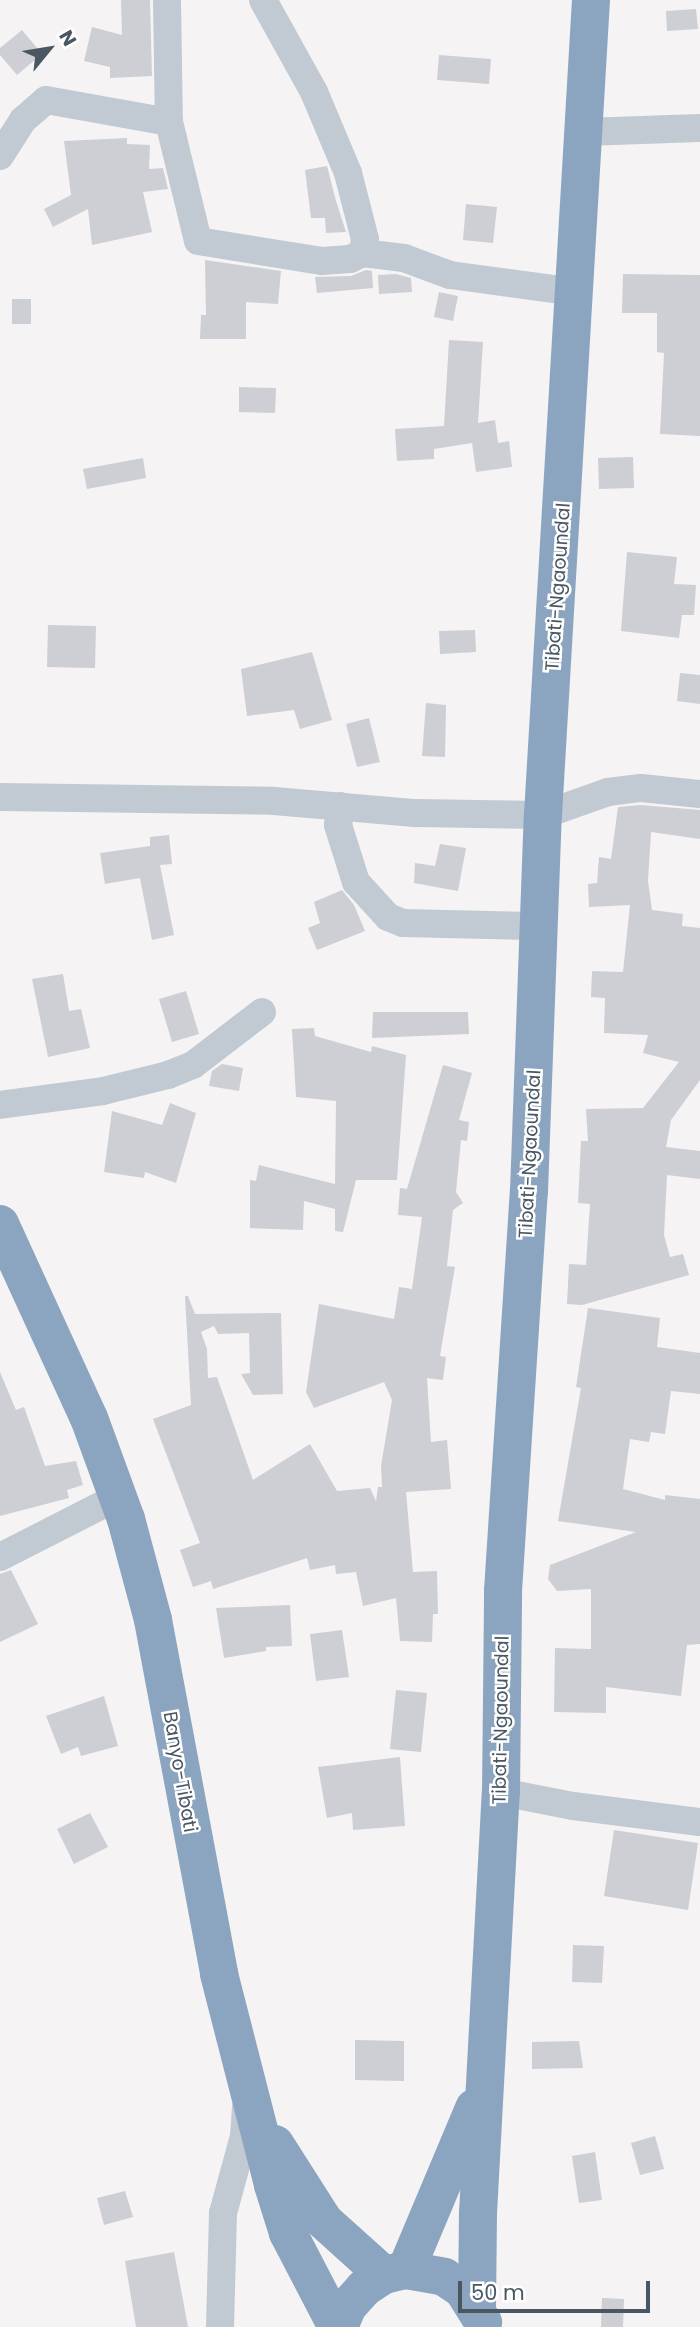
<!DOCTYPE html>
<html>
<head>
<meta charset="utf-8">
<style>
  body { margin:0 }
  #map { position:relative; width:700px; height:2327px; overflow:hidden; background:#f5f3f3; font-family:Poppins,sans-serif }
  div>[style] { position:absolute }
  [style*='--x'] { left:calc(var(--x)*1px); top:calc(var(--y)*1px); width:calc(var(--w)*1px); rotate:calc(var(--a)*1deg) }
  .building>* { inset:0; background:#cdcfd5 }
  .street>* { height:28px; margin:-14px; padding:0 14px; transform-origin:14px; border-radius:14px; background:#c1cad2 }
  .highway>* { height:38px; margin:-19px; padding:0 19px; transform-origin:19px; border-radius:19px; background:#8ba5c1 }
  span { translate:-50% -50%; white-space:nowrap; text-align:center; line-height:1.15; -webkit-text-stroke:5px #fff; paint-order:stroke }
  .street-label { font-size:19px; color:#4a5661 }
  .north { position:absolute; left:14px; top:14px; width:70px; height:70px; -webkit-text-stroke:5px #fff; paint-order:stroke; rotate:60deg; font-size:19px; font-weight:700; line-height:28px; text-align:center; color:#4a5661 }
  .north::after { content:''; display:block; margin:auto; width:24px; height:32px; background:#4a5661; clip-path:polygon(50% 0,100% 100%,50% 72%,0 100%) }
  .scale { position:absolute; left:458px; top:2281px; width:192px; height:32px; box-sizing:border-box; border:4px solid #4a5661; border-top:0; padding-left:9px; font-size:21px; line-height:24px; white-space:nowrap; color:#4a5661; -webkit-text-stroke:5px #fff; paint-order:stroke }
</style>
</head>
<body>
<div id="map">
  <div class="building">
    <div style="clip-path:polygon(121px 0,150px 0,152px 76px,110px 78px,110px 67px,84px 61px,92px 27px,122px 35px)"></div>
    <div style="clip-path:polygon(696px 9px,698px 29px,667px 31px,666px 11px)"></div>
    <div style="clip-path:polygon(22px 30px,42px 54px,17px 75px,0 55px,0 48px)"></div>
    <div style="clip-path:polygon(439px 55px,491px 59px,489px 84px,437px 80px)"></div>
    <div style="clip-path:polygon(127px 138px,127px 144px,150px 145px,149px 169px,163px 168px,168px 189px,143px 192px,152px 232px,92px 245px,88px 209px,53px 227px,44px 209px,71px 195px,64px 141px)"></div>
    <div style="clip-path:polygon(327px 166px,336px 201px,346px 232px,326px 233px,325px 218px,311px 218px,305px 170px)"></div>
    <div style="clip-path:polygon(466px 204px,497px 207px,493px 243px,463px 240px)"></div>
    <div style="clip-path:polygon(205px 260px,281px 271px,278px 304px,246px 302px,246px 339px,200px 339px,201px 315px,206px 315px)"></div>
    <div style="clip-path:polygon(366px 270px,372px 271px,373px 288px,317px 293px,315px 277px,351px 276px)"></div>
    <div style="clip-path:polygon(396px 274px,411px 278px,412px 292px,379px 294px,378px 275px)"></div>
    <div style="clip-path:polygon(623px 274px,700px 275px,700px 436px,660px 434px,664px 353px,657px 352px,657px 313px,622px 313px)"></div>
    <div style="clip-path:polygon(439px 292px,458px 296px,453px 321px,434px 317px)"></div>
    <div style="clip-path:polygon(12px 299px,31px 299px,31px 324px,12px 324px)"></div>
    <div style="clip-path:polygon(449px 340px,483px 342px,478px 423px,495px 420px,498px 443px,509px 441px,512px 467px,476px 472px,472px 443px,434px 449px,434px 459px,397px 461px,395px 429px,444px 426px)"></div>
    <div style="clip-path:polygon(239px 387px,276px 388px,275px 413px,239px 412px)"></div>
    <div style="clip-path:polygon(633px 457px,634px 488px,599px 489px,598px 458px)"></div>
    <div style="clip-path:polygon(143px 458px,146px 478px,87px 489px,83px 469px)"></div>
    <div style="clip-path:polygon(627px 552px,677px 557px,674px 584px,696px 585px,694px 615px,682px 615px,679px 638px,621px 631px)"></div>
    <div style="clip-path:polygon(48px 625px,96px 626px,95px 668px,47px 667px)"></div>
    <div style="clip-path:polygon(475px 630px,476px 652px,440px 654px,439px 631px)"></div>
    <div style="clip-path:polygon(312px 652px,332px 720px,300px 729px,294px 710px,247px 716px,241px 669px)"></div>
    <div style="clip-path:polygon(680px 673px,700px 675px,700px 704px,677px 701px)"></div>
    <div style="clip-path:polygon(426px 703px,446px 705px,445px 757px,422px 756px)"></div>
    <div style="clip-path:polygon(369px 718px,380px 762px,357px 767px,346px 724px)"></div>
    <div style="clip-path:polygon(641px 805px,700px 810px,700px 839px,651px 832px,648px 881px,652px 910px,683px 914px,682px 926px,700px 928px,700px 1080px,671px 1120px,666px 1147px,700px 1151px,700px 1179px,667px 1175px,664px 1235px,670px 1257px,683px 1254px,689px 1275px,582px 1305px,567px 1304px,569px 1264px,586px 1265px,590px 1204px,578px 1203px,581px 1141px,588px 1141px,586px 1109px,643px 1108px,679px 1062px,643px 1053px,648px 1035px,604px 1033px,605px 998px,591px 997px,592px 971px,623px 972px,630px 905px,589px 907px,588px 884px,597px 883px,599px 857px,611px 859px,618px 807px)"></div>
    <div style="clip-path:polygon(169px 835px,172px 864px,160px 865px,174px 935px,152px 940px,140px 878px,105px 884px,100px 853px,150px 846px,150px 837px)"></div>
    <div style="clip-path:polygon(440px 844px,466px 848px,458px 891px,414px 883px,415px 863px,435px 866px)"></div>
    <div style="clip-path:polygon(342px 890px,354px 905px,365px 931px,317px 950px,308px 928px,320px 923px,314px 902px)"></div>
    <div style="clip-path:polygon(63px 974px,69px 1011px,81px 1009px,90px 1048px,48px 1057px,32px 979px)"></div>
    <div style="clip-path:polygon(186px 991px,199px 1034px,172px 1042px,159px 999px)"></div>
    <div style="clip-path:polygon(373px 1012px,468px 1012px,469px 1034px,372px 1038px)"></div>
    <div style="clip-path:polygon(314px 1028px,315px 1036px,371px 1052px,372px 1046px,406px 1055px,397px 1180px,356px 1180px,343px 1232px,335px 1231px,335px 1209px,304px 1201px,303px 1230px,250px 1228px,250px 1180px,256px 1181px,259px 1165px,335px 1184px,336px 1101px,296px 1097px,292px 1029px)"></div>
    <div style="clip-path:polygon(222px 1064px,243px 1068px,239px 1091px,209px 1086px,212px 1071px)"></div>
    <div style="clip-path:polygon(443px 1065px,472px 1073px,459px 1120px,469px 1122px,467px 1141px,461px 1140px,456px 1192px,463px 1203px,453px 1210px,447px 1266px,455px 1267px,440px 1356px,446px 1357px,443px 1380px,427px 1378px,431px 1442px,447px 1440px,451px 1489px,406px 1492px,413px 1572px,437px 1571px,438px 1614px,433px 1614px,432px 1642px,400px 1641px,396px 1598px,363px 1606px,356px 1572px,336px 1574px,335px 1565px,310px 1570px,307px 1558px,213px 1589px,211px 1581px,193px 1587px,180px 1550px,200px 1543px,153px 1419px,191px 1405px,185px 1296px,188px 1296px,195px 1314px,281px 1313px,283px 1394px,253px 1395px,241px 1374px,250px 1373px,249px 1333px,218px 1334px,214px 1326px,201px 1332px,207px 1349px,208px 1378px,217px 1377px,253px 1480px,310px 1444px,337px 1491px,370px 1488px,376px 1501px,378px 1487px,382px 1487px,381px 1466px,392px 1400px,384px 1382px,314px 1408px,306px 1392px,319px 1304px,394px 1319px,399px 1287px,412px 1289px,422px 1217px,398px 1215px,400px 1188px,407px 1189px)"></div>
    <div style="clip-path:polygon(170px 1103px,196px 1113px,176px 1183px,145px 1172px,144px 1178px,104px 1172px,112px 1111px,162px 1125px)"></div>
    <div style="clip-path:polygon(588px 1308px,660px 1318px,657px 1347px,700px 1353px,700px 1394px,671px 1391px,665px 1434px,651px 1432px,649px 1442px,630px 1439px,623px 1489px,665px 1500px,665px 1495px,700px 1499px,700px 1644px,687px 1645px,681px 1696px,606px 1687px,606px 1713px,554px 1712px,555px 1648px,591px 1649px,591px 1589px,557px 1591px,548px 1579px,550px 1565px,636px 1532px,558px 1521px,581px 1388px,576px 1387px)"></div>
    <div style="clip-path:polygon(0 1372px,16px 1410px,24px 1407px,45px 1466px,76px 1461px,83px 1485px,67px 1490px,69px 1498px,0 1516px)"></div>
    <div style="clip-path:polygon(11px 1570px,38px 1624px,0 1642px,0 1574px)"></div>
    <div style="clip-path:polygon(290px 1605px,292px 1646px,266px 1647px,266px 1651px,224px 1658px,216px 1608px)"></div>
    <div style="clip-path:polygon(342px 1630px,349px 1677px,316px 1681px,310px 1634px)"></div>
    <div style="clip-path:polygon(396px 1690px,427px 1693px,421px 1752px,390px 1749px)"></div>
    <div style="clip-path:polygon(104px 1696px,118px 1746px,81px 1756px,78px 1747px,61px 1754px,46px 1716px)"></div>
    <div style="clip-path:polygon(400px 1757px,405px 1826px,353px 1830px,352px 1813px,327px 1818px,318px 1767px)"></div>
    <div style="clip-path:polygon(90px 1813px,108px 1847px,74px 1864px,57px 1829px)"></div>
    <div style="clip-path:polygon(614px 1830px,698px 1843px,688px 1910px,604px 1896px)"></div>
    <div style="clip-path:polygon(573px 1945px,604px 1946px,602px 1983px,572px 1982px)"></div>
    <div style="clip-path:polygon(355px 2040px,404px 2041px,404px 2081px,355px 2080px)"></div>
    <div style="clip-path:polygon(579px 2041px,583px 2068px,532px 2069px,532px 2042px)"></div>
    <div style="clip-path:polygon(655px 2136px,664px 2169px,640px 2175px,631px 2143px)"></div>
    <div style="clip-path:polygon(595px 2152px,602px 2200px,579px 2203px,572px 2156px)"></div>
    <div style="clip-path:polygon(125px 2191px,133px 2217px,104px 2225px,97px 2198px)"></div>
    <div style="clip-path:polygon(174px 2252px,188px 2327px,136px 2327px,125px 2261px)"></div>
    <div style="clip-path:polygon(602px 2298px,624px 2299px,623px 2327px,601px 2327px)"></div>
  </div>
  <div class="street">
    <div style="--x:167;--y:0;--w:122;--a:89.1"></div>
    <div style="--x:169;--y:122;--w:122;--a:76.3"></div>
    <div style="--x:198;--y:241;--w:126;--a:9.2"></div>
    <div style="--x:322;--y:261;--w:28;--a:-4"></div>
    <div style="--x:350;--y:259;--w:14;--a:-25"></div>
    <div style="--x:363;--y:253;--w:41;--a:7"></div>
    <div style="--x:404;--y:258;--w:49;--a:20.3"></div>
    <div style="--x:450;--y:275;--w:126;--a:7.7"></div>
    <div style="--x:263;--y:0;--w:105;--a:61"></div>
    <div style="--x:314;--y:92;--w:88;--a:67.2"></div>
    <div style="--x:348;--y:173;--w:68;--a:75.6"></div>
    <div style="--x:365;--y:239;--w:14;--a:98"></div>
    <div style="--x:584;--y:132;--w:116;--a:-2"></div>
    <div style="--x:0;--y:156;--w:43;--a:-57.4"></div>
    <div style="--x:23;--y:120;--w:30;--a:-41"></div>
    <div style="--x:46;--y:100;--w:125;--a:10.1"></div>
    <div style="--x:0;--y:797;--w:274;--a:0.8"></div>
    <div style="--x:274;--y:801;--w:142;--a:4.9"></div>
    <div style="--x:415;--y:813;--w:128;--a:0.9"></div>
    <div style="--x:543;--y:815;--w:69;--a:-19.5"></div>
    <div style="--x:608;--y:792;--w:33;--a:-7"></div>
    <div style="--x:641;--y:788;--w:59;--a:5.8"></div>
    <div style="--x:341;--y:806;--w:19;--a:99"></div>
    <div style="--x:338;--y:825;--w:60;--a:72.5"></div>
    <div style="--x:356;--y:882;--w:47;--a:47.6"></div>
    <div style="--x:388;--y:917;--w:16;--a:22"></div>
    <div style="--x:403;--y:923;--w:136;--a:1.3"></div>
    <div style="--x:0;--y:1105;--w:104;--a:-7.7"></div>
    <div style="--x:103;--y:1091;--w:67;--a:-13.8"></div>
    <div style="--x:168;--y:1075;--w:27;--a:-22"></div>
    <div style="--x:193;--y:1065;--w:87;--a:-37.5"></div>
    <div style="--x:0;--y:1557;--w:132;--a:-27"></div>
    <div style="--x:501;--y:1792;--w:73;--a:11"></div>
    <div style="--x:573;--y:1806;--w:128;--a:7.2"></div>
    <div style="--x:220;--y:2327;--w:114;--a:-88.5"></div>
    <div style="--x:223;--y:2213;--w:80;--a:-74.7"></div>
    <div style="--x:244;--y:2136;--w:30;--a:-86"></div>
  </div>
  <div class="highway">
    <div style="--x:0;--y:1224;--w:213;--a:65.4"></div>
    <div style="--x:89;--y:1418;--w:108;--a:69.9"></div>
    <div style="--x:126;--y:1519;--w:105;--a:75"></div>
    <div style="--x:153;--y:1620;--w:360;--a:79.4"></div>
    <div style="--x:219;--y:1974;--w:218;--a:75.6"></div>
    <div style="--x:273;--y:2185;--w:50;--a:72.6"></div>
    <div style="--x:288;--y:2233;--w:106;--a:62.5"></div>
    <div style="--x:275;--y:2144;--w:91;--a:57.5"></div>
    <div style="--x:324;--y:2221;--w:81;--a:42"></div>
    <div style="--x:406;--y:2270;--w:176;--a:-67.2"></div>
    <div style="--x:477;--y:2307;--w:94;--a:-89.4"></div>
    <div style="--x:478;--y:2213;--w:422;--a:-86.9"></div>
    <div style="--x:501;--y:1792;--w:201;--a:-89.4"></div>
    <div style="--x:503;--y:1591;--w:401;--a:-86.3"></div>
    <div style="--x:529;--y:1191;--w:376;--a:-87.9"></div>
    <div style="--x:543;--y:815;--w:816;--a:-86.63"></div>
    <div style="--x:339;--y:2327;--w:23;--a:-67"></div>
    <div style="--x:348;--y:2306;--w:24;--a:-48"></div>
    <div style="--x:364;--y:2288;--w:24;--a:-33"></div>
    <div style="--x:384;--y:2275;--w:23;--a:-13"></div>
    <div style="--x:406;--y:2270;--w:39;--a:10"></div>
    <div style="--x:444;--y:2277;--w:23;--a:34"></div>
    <div style="--x:463;--y:2290;--w:38;--a:58"></div>
  </div>
  <div class="street-label">
    <span style="left:558px;top:587px;rotate:-86deg">Tibati-Ngaoundal</span>
    <span style="left:530px;top:1154px;rotate:-87deg">Tibati-Ngaoundal</span>
    <span style="left:501px;top:1720px;rotate:-89deg">Tibati-Ngaoundal</span>
    <span style="left:180px;top:1772px;rotate:80deg">Banyo-Tibati</span>
  </div>
  <div class="north">N</div>
  <div class="scale">50 m</div>
</div>
</body>
</html>
